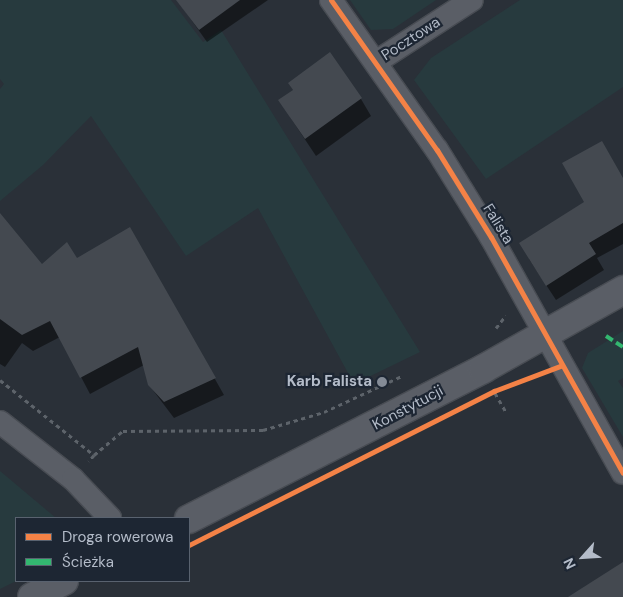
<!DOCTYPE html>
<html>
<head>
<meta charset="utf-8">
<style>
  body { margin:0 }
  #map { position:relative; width:623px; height:597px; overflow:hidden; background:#2a3038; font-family:"DM Sans",sans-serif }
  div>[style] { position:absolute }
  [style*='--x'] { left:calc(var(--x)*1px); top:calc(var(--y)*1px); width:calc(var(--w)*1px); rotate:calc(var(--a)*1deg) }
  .green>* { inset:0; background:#273a3e }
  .shadow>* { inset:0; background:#0007 }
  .building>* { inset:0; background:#444950 }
  .path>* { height:3px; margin-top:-1.5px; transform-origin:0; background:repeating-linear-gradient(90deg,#5d636a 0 4px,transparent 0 8px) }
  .roads { filter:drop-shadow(1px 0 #484c53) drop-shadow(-1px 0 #484c53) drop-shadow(0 1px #484c53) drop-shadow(0 -1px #484c53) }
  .minor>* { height:22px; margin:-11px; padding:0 11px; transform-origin:11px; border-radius:11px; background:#5a5e66 }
  .tertiary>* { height:28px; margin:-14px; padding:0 14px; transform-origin:14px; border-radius:14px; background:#5a5e66 }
  .quiet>* { height:4px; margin-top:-2px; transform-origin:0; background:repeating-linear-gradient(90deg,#33b770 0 8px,transparent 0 12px) }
  .cycleway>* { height:5px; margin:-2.5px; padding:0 2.5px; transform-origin:2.5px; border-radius:2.5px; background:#f48246 }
  .dots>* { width:14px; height:14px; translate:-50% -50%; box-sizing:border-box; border:2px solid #1d2633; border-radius:50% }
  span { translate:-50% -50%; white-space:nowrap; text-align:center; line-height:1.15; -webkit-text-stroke:4.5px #1d2633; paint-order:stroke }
  .street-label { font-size:15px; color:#b4bcc9 }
  .poi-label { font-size:15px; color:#b4bcc9; font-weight:700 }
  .right { translate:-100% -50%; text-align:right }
  .legend { position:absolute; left:15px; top:517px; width:175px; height:65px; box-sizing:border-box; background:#1d2633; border:1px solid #59626f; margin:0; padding:6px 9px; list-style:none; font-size:15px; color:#b4bcc9 }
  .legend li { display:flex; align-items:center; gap:10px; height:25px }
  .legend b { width:25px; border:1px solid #59626f }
  .north { position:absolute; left:558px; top:532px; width:50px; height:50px; -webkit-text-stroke:4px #1d2633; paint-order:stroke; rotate:244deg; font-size:14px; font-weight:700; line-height:20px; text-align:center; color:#b4bcc9 }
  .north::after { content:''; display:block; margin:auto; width:18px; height:22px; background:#b4bcc9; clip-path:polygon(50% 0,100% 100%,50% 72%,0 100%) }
</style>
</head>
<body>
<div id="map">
  <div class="green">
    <div style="clip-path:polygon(0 0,171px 0,203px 42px,221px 30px,420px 352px,354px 384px,258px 208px,186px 256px,91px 116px,43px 165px,0 201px,0 89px,4px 84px,0 79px)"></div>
    <div style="clip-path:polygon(350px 0,436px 0,393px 29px,371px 30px)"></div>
    <div style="clip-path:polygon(520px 0,623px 0,623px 87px,486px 179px,414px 80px,431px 58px)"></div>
    <div style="clip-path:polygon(623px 331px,623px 378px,618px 381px,623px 388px,623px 437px,582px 368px,588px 353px)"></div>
    <div style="clip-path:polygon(0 471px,56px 518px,16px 518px,16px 581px,0 589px)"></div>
  </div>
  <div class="shadow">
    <div style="clip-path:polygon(185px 0,268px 0,207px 42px,180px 4px)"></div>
    <div style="clip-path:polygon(289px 84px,361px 99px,371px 116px,316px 156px,290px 117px,294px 91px)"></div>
    <div style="clip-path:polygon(623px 180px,623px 244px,597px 258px,604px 270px,556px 300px,529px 259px)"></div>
    <div style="clip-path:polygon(0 215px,42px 266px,76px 260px,130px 229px,224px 395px,174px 418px,149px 385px,144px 365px,90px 394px,60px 337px,33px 351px,22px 343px,5px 367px,0 364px)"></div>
  </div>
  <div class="building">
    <div style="clip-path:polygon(176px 0,240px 0,199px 30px)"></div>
    <div style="clip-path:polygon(330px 52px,362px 98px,305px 139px,278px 100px,293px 90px,288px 83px)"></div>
    <div style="clip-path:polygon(602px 141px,623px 178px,623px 223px,589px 243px,596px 254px,546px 286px,519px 243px,584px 202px,562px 163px)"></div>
    <div style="clip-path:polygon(0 213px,42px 264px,67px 242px,77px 258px,130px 227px,216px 378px,164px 402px,148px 385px,138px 347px,80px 378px,50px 321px,22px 335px,0 319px)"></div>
    <div style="clip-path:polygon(623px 562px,623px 597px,568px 597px)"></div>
  </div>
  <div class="path">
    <div style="--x:496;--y:328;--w:16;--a:-52"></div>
    <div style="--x:0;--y:380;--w:120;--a:38.6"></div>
    <div style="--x:94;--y:455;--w:8;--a:130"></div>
    <div style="--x:495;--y:393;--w:22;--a:60"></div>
    <div style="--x:94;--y:455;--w:38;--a:-40"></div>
    <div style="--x:123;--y:431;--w:140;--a:-0.4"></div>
    <div style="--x:263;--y:430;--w:64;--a:-16.4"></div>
    <div style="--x:324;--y:412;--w:86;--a:-24.8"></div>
  </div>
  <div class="roads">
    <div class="minor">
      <div style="--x:331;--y:0;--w:184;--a:54.8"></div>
      <div style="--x:437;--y:150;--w:102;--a:58.2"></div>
      <div style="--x:491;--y:237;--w:270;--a:60.8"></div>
      <div style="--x:376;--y:62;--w:114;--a:-32.9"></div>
      <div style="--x:0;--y:422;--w:93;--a:38"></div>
      <div style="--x:73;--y:479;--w:54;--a:46.5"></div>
    </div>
    <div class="tertiary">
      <div style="--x:189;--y:519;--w:330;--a:-27"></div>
      <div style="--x:483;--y:369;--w:161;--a:-29.4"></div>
      <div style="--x:32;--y:597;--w:36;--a:-27"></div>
    </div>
  </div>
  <div class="quiet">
    <div style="--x:606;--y:336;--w:20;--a:33"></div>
  </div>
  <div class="cycleway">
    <div style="--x:331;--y:0;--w:184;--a:54.8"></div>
    <div style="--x:437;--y:150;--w:102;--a:58.2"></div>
    <div style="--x:491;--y:237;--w:270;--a:60.8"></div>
    <div style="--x:189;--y:545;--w:342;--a:-26.8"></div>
    <div style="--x:494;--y:391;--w:71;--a:-20.7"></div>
  </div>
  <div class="dots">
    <div style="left:382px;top:382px;background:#848b96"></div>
  </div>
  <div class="street-label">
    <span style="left:411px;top:39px;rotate:-33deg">Pocztowa</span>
    <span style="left:498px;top:224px;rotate:58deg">Falista</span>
    <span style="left:408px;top:408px;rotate:-28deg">Konstytucji</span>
  </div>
  <div class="poi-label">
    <span class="right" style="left:372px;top:382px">Karb Falista</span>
  </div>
  <ul class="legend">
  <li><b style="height:6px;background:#f48246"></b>Droga rowerowa</li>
  <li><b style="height:6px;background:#33b770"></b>Ścieżka</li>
  </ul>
  <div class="north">N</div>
</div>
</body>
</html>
